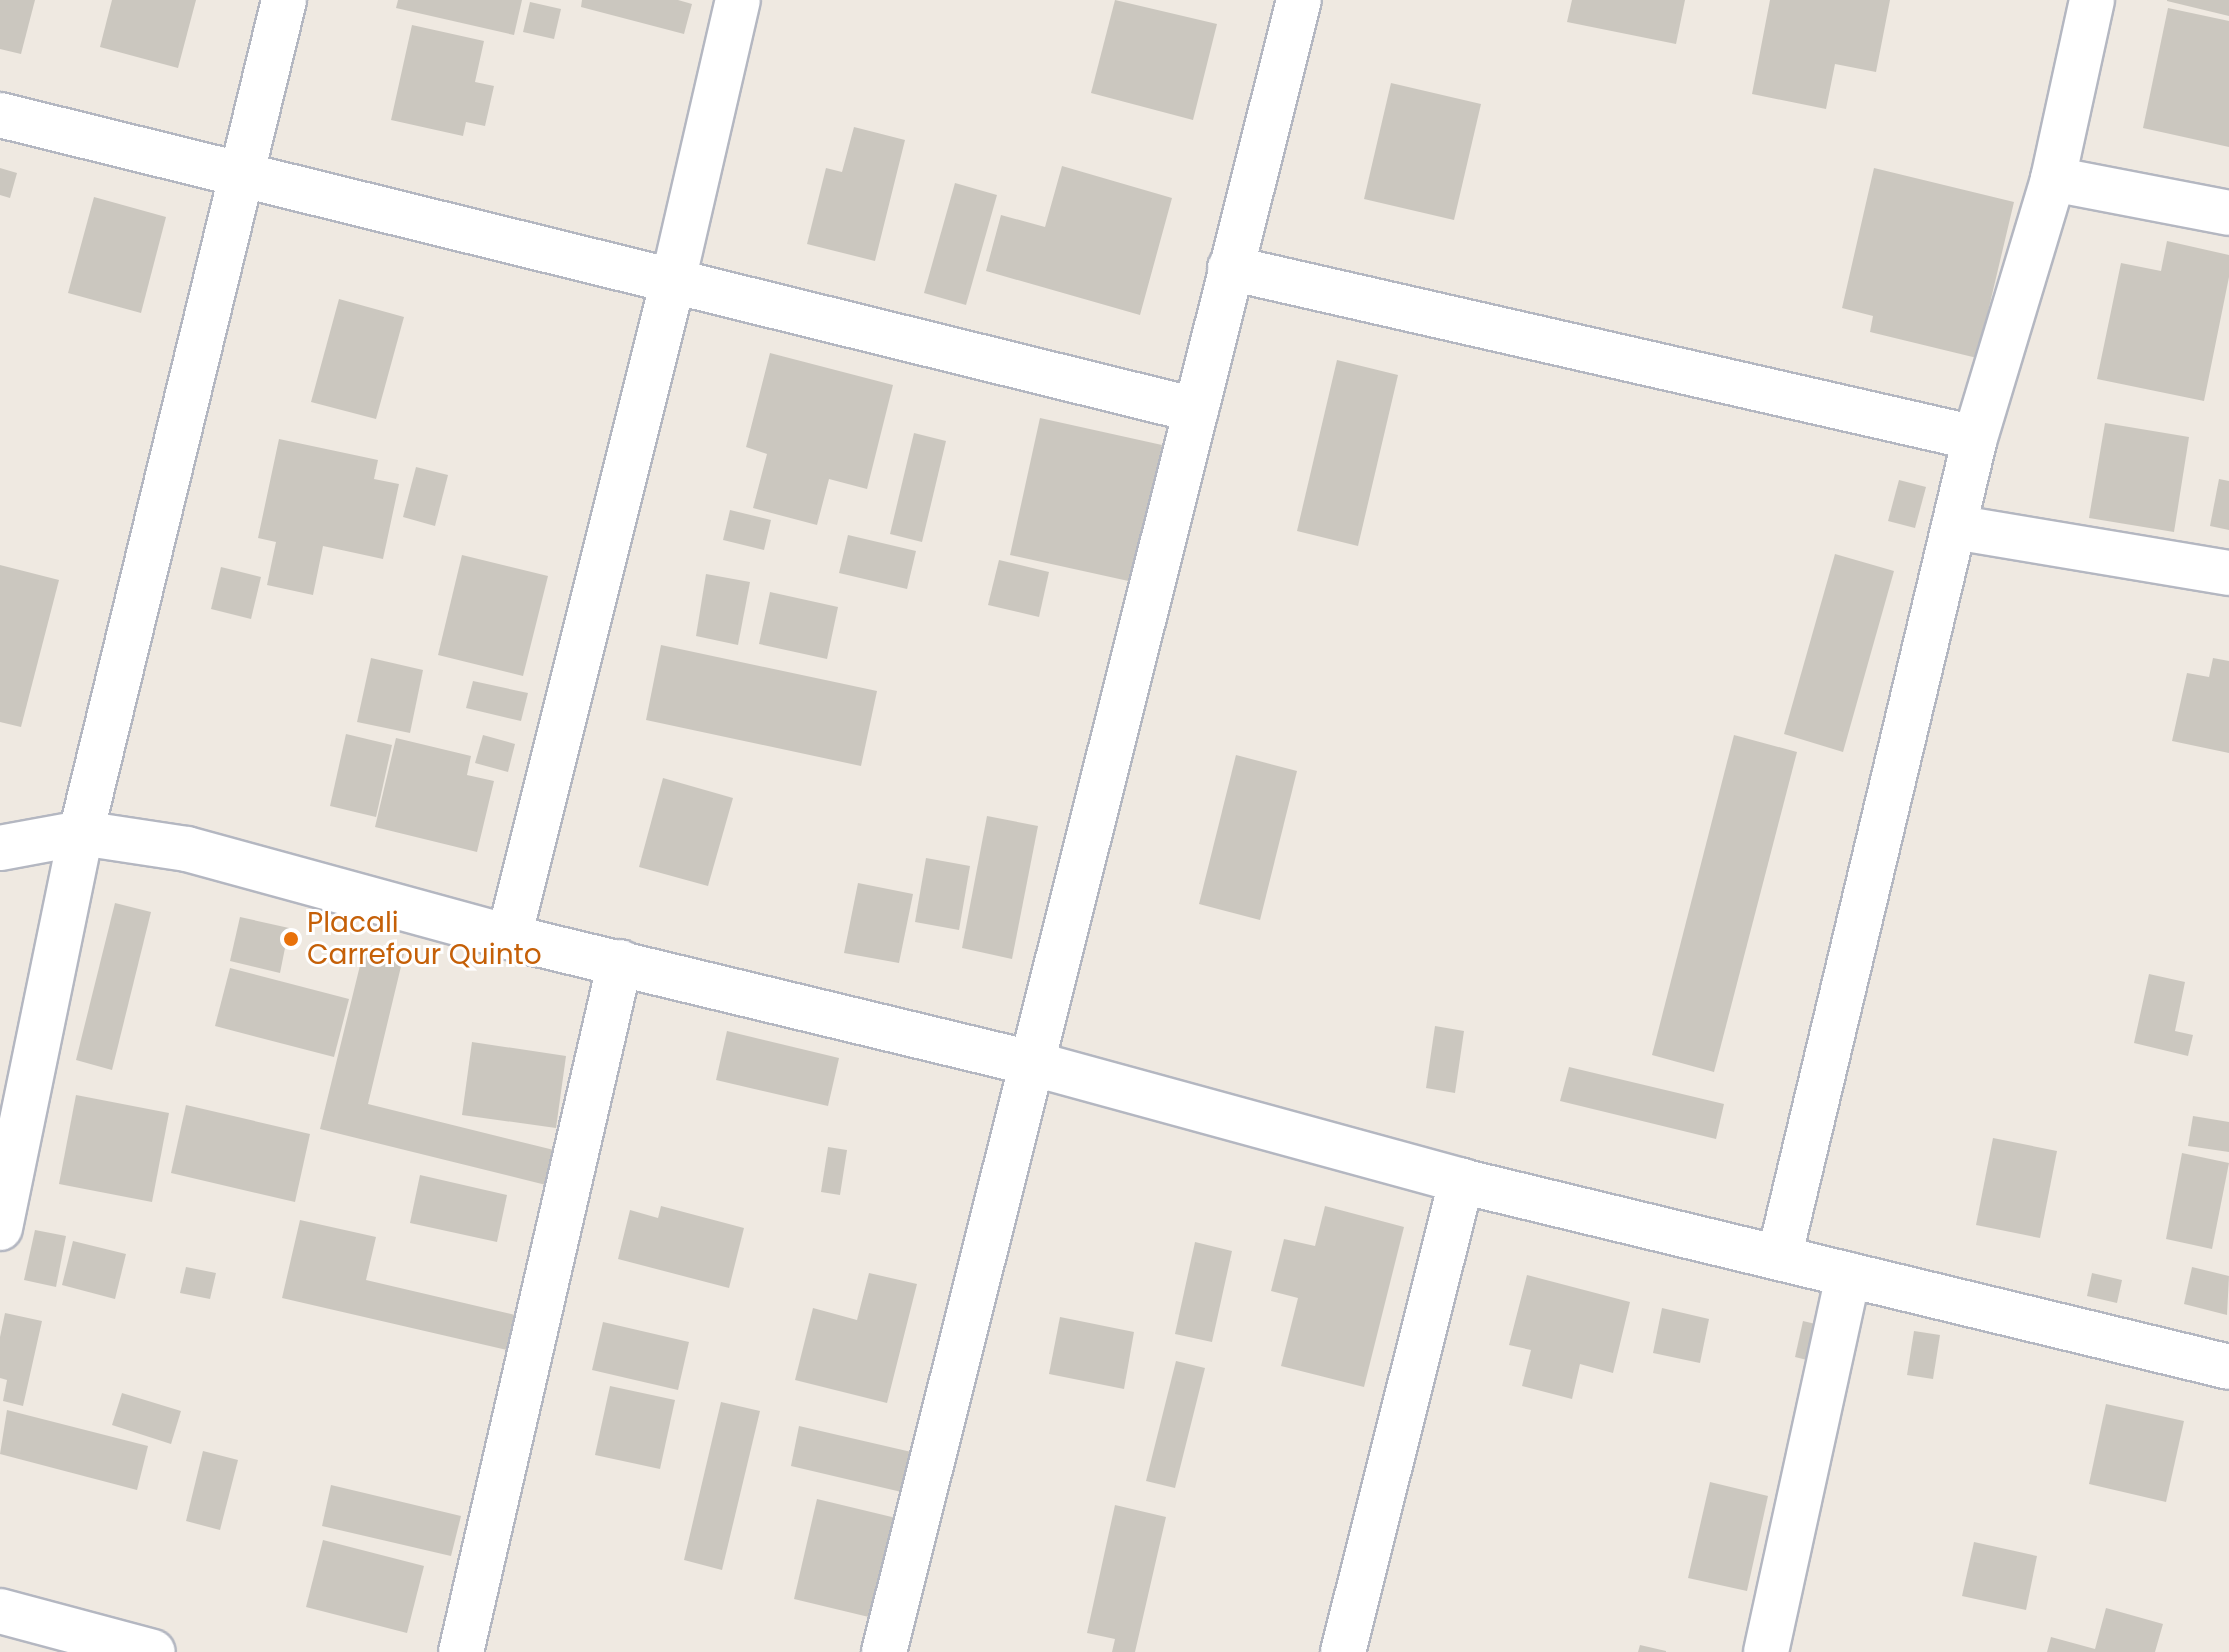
<!DOCTYPE html>
<html>
<head>
<meta charset="utf-8">
<style>
  body { margin:0 }
  #map { position:relative; width:2229px; height:1652px; overflow:hidden; background:#efe9e1; font-family:Poppins,sans-serif }
  div>[style] { position:absolute }
  [style*='--x'] { left:calc(var(--x)*1px); top:calc(var(--y)*1px); width:calc(var(--w)*1px); rotate:calc(var(--a)*1deg) }
  .building>* { inset:0; background:#cbc7bf }
  .roads { filter:drop-shadow(2px 0 #b4b7c1) drop-shadow(-2px 0 #b4b7c1) drop-shadow(0 2px #b4b7c1) drop-shadow(0 -2px #b4b7c1) }
  .minor>* { height:44px; margin:-22px; padding:0 22px; transform-origin:22px; border-radius:22px; background:#fff }
  .dots>* { width:22px; height:22px; translate:-50% -50%; box-sizing:border-box; border:4px solid #fff; border-radius:50% }
  span { translate:-50% -50%; white-space:nowrap; text-align:center; line-height:1.15; -webkit-text-stroke:6px #fff; paint-order:stroke }
  .food-label { font-size:28px; color:#c56008 }
  .left { translate:0 -50%; text-align:left }
</style>
</head>
<body>
<div id="map">
  <div class="building">
    <div style="clip-path:polygon(0 0,35px 0,21px 54px,0 49px)"></div>
    <div style="clip-path:polygon(112px 0,196px 0,178px 68px,100px 47px)"></div>
    <div style="clip-path:polygon(398px 0,522px 0,514px 35px,396px 8px)"></div>
    <div style="clip-path:polygon(582px 0,678px 0,692px 4px,684px 34px,581px 7px)"></div>
    <div style="clip-path:polygon(1115px 0,1217px 24px,1193px 120px,1091px 93px)"></div>
    <div style="clip-path:polygon(1572px 0,1685px 0,1676px 44px,1567px 22px)"></div>
    <div style="clip-path:polygon(1770px 0,1890px 0,1876px 72px,1835px 64px,1826px 109px,1752px 94px)"></div>
    <div style="clip-path:polygon(2167px 0,2229px 0,2229px 16px,2167px 1px)"></div>
    <div style="clip-path:polygon(530px 2px,561px 9px,554px 39px,523px 32px)"></div>
    <div style="clip-path:polygon(2168px 8px,2229px 21px,2229px 147px,2143px 128px)"></div>
    <div style="clip-path:polygon(412px 25px,484px 41px,475px 82px,494px 86px,485px 126px,466px 122px,463px 136px,391px 120px)"></div>
    <div style="clip-path:polygon(1391px 83px,1481px 104px,1454px 220px,1364px 199px)"></div>
    <div style="clip-path:polygon(854px 127px,905px 140px,875px 261px,807px 244px,826px 168px,842px 172px)"></div>
    <div style="clip-path:polygon(1062px 166px,1172px 198px,1140px 315px,986px 271px,1001px 215px,1045px 227px)"></div>
    <div style="clip-path:polygon(0 168px,17px 173px,10px 198px,0 195px)"></div>
    <div style="clip-path:polygon(1874px 168px,2014px 202px,1977px 358px,1870px 332px,1873px 316px,1842px 308px)"></div>
    <div style="clip-path:polygon(955px 183px,997px 195px,966px 305px,924px 293px)"></div>
    <div style="clip-path:polygon(94px 197px,166px 217px,141px 313px,68px 293px)"></div>
    <div style="clip-path:polygon(2167px 241px,2229px 255px,2229px 277px,2204px 401px,2097px 379px,2121px 263px,2161px 271px)"></div>
    <div style="clip-path:polygon(339px 299px,404px 317px,376px 419px,311px 402px)"></div>
    <div style="clip-path:polygon(770px 353px,893px 385px,867px 489px,829px 479px,817px 525px,753px 508px,767px 454px,746px 447px)"></div>
    <div style="clip-path:polygon(1337px 360px,1398px 375px,1358px 546px,1297px 531px)"></div>
    <div style="clip-path:polygon(1040px 418px,1162px 445px,1133px 582px,1010px 555px)"></div>
    <div style="clip-path:polygon(2105px 423px,2189px 437px,2174px 532px,2089px 518px)"></div>
    <div style="clip-path:polygon(914px 433px,946px 441px,922px 542px,890px 534px)"></div>
    <div style="clip-path:polygon(279px 439px,378px 460px,374px 479px,399px 484px,383px 559px,323px 546px,313px 595px,267px 585px,276px 542px,258px 538px)"></div>
    <div style="clip-path:polygon(416px 467px,448px 475px,435px 526px,403px 517px)"></div>
    <div style="clip-path:polygon(2219px 479px,2229px 481px,2229px 530px,2210px 526px)"></div>
    <div style="clip-path:polygon(1899px 480px,1926px 487px,1915px 528px,1888px 521px)"></div>
    <div style="clip-path:polygon(730px 510px,771px 520px,764px 550px,723px 540px)"></div>
    <div style="clip-path:polygon(848px 535px,916px 551px,907px 589px,839px 573px)"></div>
    <div style="clip-path:polygon(1835px 554px,1894px 571px,1843px 752px,1784px 734px)"></div>
    <div style="clip-path:polygon(462px 555px,548px 576px,523px 676px,438px 655px)"></div>
    <div style="clip-path:polygon(999px 560px,1049px 572px,1039px 617px,988px 605px)"></div>
    <div style="clip-path:polygon(0 565px,59px 580px,21px 727px,0 722px)"></div>
    <div style="clip-path:polygon(221px 567px,261px 577px,251px 619px,211px 609px)"></div>
    <div style="clip-path:polygon(706px 574px,750px 582px,738px 645px,696px 636px)"></div>
    <div style="clip-path:polygon(770px 592px,838px 607px,827px 659px,759px 644px)"></div>
    <div style="clip-path:polygon(661px 645px,877px 691px,861px 766px,646px 720px)"></div>
    <div style="clip-path:polygon(371px 658px,423px 670px,410px 733px,357px 722px)"></div>
    <div style="clip-path:polygon(2213px 658px,2229px 661px,2229px 753px,2172px 741px,2187px 673px,2209px 677px)"></div>
    <div style="clip-path:polygon(473px 681px,528px 693px,521px 721px,466px 708px)"></div>
    <div style="clip-path:polygon(346px 734px,392px 745px,376px 817px,330px 806px)"></div>
    <div style="clip-path:polygon(483px 735px,515px 744px,508px 772px,475px 763px)"></div>
    <div style="clip-path:polygon(1734px 735px,1797px 752px,1714px 1072px,1652px 1055px)"></div>
    <div style="clip-path:polygon(396px 738px,471px 756px,467px 775px,494px 781px,477px 852px,375px 827px)"></div>
    <div style="clip-path:polygon(1236px 755px,1297px 771px,1260px 920px,1199px 904px)"></div>
    <div style="clip-path:polygon(663px 778px,733px 798px,708px 886px,639px 867px)"></div>
    <div style="clip-path:polygon(987px 816px,1038px 826px,1012px 959px,962px 948px)"></div>
    <div style="clip-path:polygon(926px 858px,970px 866px,959px 930px,915px 922px)"></div>
    <div style="clip-path:polygon(858px 883px,913px 894px,899px 963px,844px 953px)"></div>
    <div style="clip-path:polygon(115px 903px,151px 912px,112px 1070px,76px 1060px)"></div>
    <div style="clip-path:polygon(240px 917px,289px 928px,280px 973px,230px 961px)"></div>
    <div style="clip-path:polygon(365px 945px,404px 954px,368px 1104px,558px 1151px,550px 1186px,320px 1129px)"></div>
    <div style="clip-path:polygon(230px 968px,349px 999px,334px 1057px,215px 1026px)"></div>
    <div style="clip-path:polygon(2149px 974px,2185px 982px,2175px 1031px,2193px 1035px,2188px 1056px,2134px 1043px)"></div>
    <div style="clip-path:polygon(1435px 1026px,1464px 1031px,1455px 1093px,1426px 1088px)"></div>
    <div style="clip-path:polygon(727px 1031px,839px 1058px,828px 1106px,716px 1080px)"></div>
    <div style="clip-path:polygon(472px 1042px,566px 1056px,556px 1128px,462px 1115px)"></div>
    <div style="clip-path:polygon(1569px 1067px,1724px 1104px,1716px 1139px,1560px 1101px)"></div>
    <div style="clip-path:polygon(76px 1095px,169px 1113px,152px 1202px,59px 1184px)"></div>
    <div style="clip-path:polygon(186px 1105px,310px 1134px,295px 1202px,171px 1173px)"></div>
    <div style="clip-path:polygon(2193px 1116px,2229px 1122px,2229px 1152px,2188px 1146px)"></div>
    <div style="clip-path:polygon(1993px 1138px,2057px 1151px,2040px 1238px,1976px 1225px)"></div>
    <div style="clip-path:polygon(828px 1147px,847px 1150px,840px 1195px,821px 1192px)"></div>
    <div style="clip-path:polygon(2182px 1153px,2229px 1163px,2212px 1249px,2166px 1239px)"></div>
    <div style="clip-path:polygon(420px 1175px,507px 1195px,497px 1242px,410px 1223px)"></div>
    <div style="clip-path:polygon(661px 1206px,744px 1228px,729px 1288px,618px 1259px,630px 1210px,658px 1218px)"></div>
    <div style="clip-path:polygon(1325px 1206px,1404px 1227px,1364px 1387px,1281px 1366px,1298px 1298px,1271px 1291px,1284px 1239px,1315px 1246px)"></div>
    <div style="clip-path:polygon(300px 1220px,376px 1237px,366px 1280px,515px 1315px,507px 1350px,282px 1298px)"></div>
    <div style="clip-path:polygon(35px 1230px,66px 1236px,56px 1287px,24px 1280px)"></div>
    <div style="clip-path:polygon(73px 1241px,126px 1254px,115px 1299px,62px 1285px)"></div>
    <div style="clip-path:polygon(1195px 1242px,1232px 1251px,1212px 1342px,1175px 1334px)"></div>
    <div style="clip-path:polygon(186px 1267px,216px 1273px,210px 1299px,180px 1293px)"></div>
    <div style="clip-path:polygon(2192px 1267px,2229px 1276px,2227px 1315px,2184px 1304px)"></div>
    <div style="clip-path:polygon(869px 1273px,917px 1284px,887px 1403px,795px 1380px,813px 1308px,857px 1320px)"></div>
    <div style="clip-path:polygon(2092px 1273px,2122px 1280px,2117px 1303px,2087px 1296px)"></div>
    <div style="clip-path:polygon(1527px 1275px,1630px 1302px,1613px 1373px,1580px 1364px,1572px 1399px,1522px 1386px,1531px 1350px,1509px 1345px)"></div>
    <div style="clip-path:polygon(1662px 1308px,1709px 1319px,1700px 1363px,1653px 1353px)"></div>
    <div style="clip-path:polygon(5px 1313px,42px 1321px,23px 1406px,3px 1401px,7px 1380px,0 1378px,0 1337px)"></div>
    <div style="clip-path:polygon(1060px 1317px,1134px 1332px,1124px 1389px,1049px 1374px)"></div>
    <div style="clip-path:polygon(1803px 1321px,1828px 1327px,1819px 1363px,1795px 1357px)"></div>
    <div style="clip-path:polygon(603px 1322px,689px 1342px,678px 1390px,592px 1370px)"></div>
    <div style="clip-path:polygon(1914px 1331px,1940px 1335px,1933px 1379px,1907px 1375px)"></div>
    <div style="clip-path:polygon(1176px 1361px,1205px 1368px,1175px 1488px,1146px 1481px)"></div>
    <div style="clip-path:polygon(610px 1386px,675px 1400px,660px 1469px,595px 1455px)"></div>
    <div style="clip-path:polygon(122px 1393px,181px 1411px,171px 1444px,112px 1425px)"></div>
    <div style="clip-path:polygon(721px 1402px,760px 1411px,722px 1570px,684px 1560px)"></div>
    <div style="clip-path:polygon(2106px 1404px,2184px 1421px,2166px 1502px,2089px 1484px)"></div>
    <div style="clip-path:polygon(7px 1410px,148px 1446px,137px 1490px,0 1454px)"></div>
    <div style="clip-path:polygon(799px 1426px,920px 1454px,910px 1494px,791px 1466px)"></div>
    <div style="clip-path:polygon(203px 1451px,238px 1460px,220px 1530px,186px 1521px)"></div>
    <div style="clip-path:polygon(1710px 1482px,1768px 1496px,1747px 1591px,1688px 1578px)"></div>
    <div style="clip-path:polygon(331px 1485px,461px 1516px,451px 1556px,322px 1526px)"></div>
    <div style="clip-path:polygon(817px 1499px,896px 1518px,873px 1618px,794px 1599px)"></div>
    <div style="clip-path:polygon(1115px 1505px,1166px 1517px,1135px 1652px,1112px 1652px,1115px 1639px,1087px 1633px)"></div>
    <div style="clip-path:polygon(323px 1540px,424px 1566px,407px 1633px,306px 1607px)"></div>
    <div style="clip-path:polygon(1974px 1542px,2037px 1556px,2026px 1610px,1962px 1596px)"></div>
    <div style="clip-path:polygon(2106px 1608px,2163px 1624px,2155px 1652px,2047px 1652px,2051px 1637px,2095px 1649px)"></div>
    <div style="clip-path:polygon(1640px 1645px,1666px 1651px,1666px 1652px,1638px 1652px)"></div>
  </div>
  <div class="roads">
    <div class="minor">
      <div style="--x:0;--y:115;--w:1232;--a:13.86"></div>
      <div style="--x:2053;--y:179;--w:179;--a:10.9"></div>
      <div style="--x:1230;--y:268;--w:764;--a:12.85"></div>
      <div style="--x:1954;--y:527;--w:279;--a:9.5"></div>
      <div style="--x:0;--y:848;--w:82;--a:-10.5"></div>
      <div style="--x:81;--y:833;--w:107;--a:8.6"></div>
      <div style="--x:187;--y:849;--w:334;--a:15.3"></div>
      <div style="--x:509;--y:937;--w:537;--a:13.57"></div>
      <div style="--x:1031;--y:1063;--w:446;--a:15.3"></div>
      <div style="--x:1461;--y:1181;--w:790;--a:13.61"></div>
      <div style="--x:509;--y:937;--w:676;--a:-75.96"></div>
      <div style="--x:673;--y:281;--w:288;--a:-77"></div>
      <div style="--x:0;--y:1228;--w:403;--a:-78.4"></div>
      <div style="--x:81;--y:833;--w:857;--a:-76.3"></div>
      <div style="--x:1779;--y:1258;--w:843;--a:-76.56"></div>
      <div style="--x:1975;--y:438;--w:270;--a:-73.2"></div>
      <div style="--x:2053;--y:179;--w:183;--a:-77.7"></div>
      <div style="--x:0;--y:1611;--w:158;--a:15"></div>
      <div style="--x:461;--y:1652;--w:708;--a:-77.02"></div>
      <div style="--x:884;--y:1652;--w:1703;--a:-75.9"></div>
      <div style="--x:1343;--y:1652;--w:486;--a:-75.9"></div>
      <div style="--x:1766;--y:1652;--w:386;--a:-77.7"></div>
    </div>
  </div>
  <div class="dots">
    <div style="left:291px;top:939px;background:#e8710a"></div>
  </div>
  <div class="food-label">
    <span class="left" style="left:307px;top:939px">Placali<br>Carrefour Quinto</span>
  </div>
</div>
</body>
</html>
